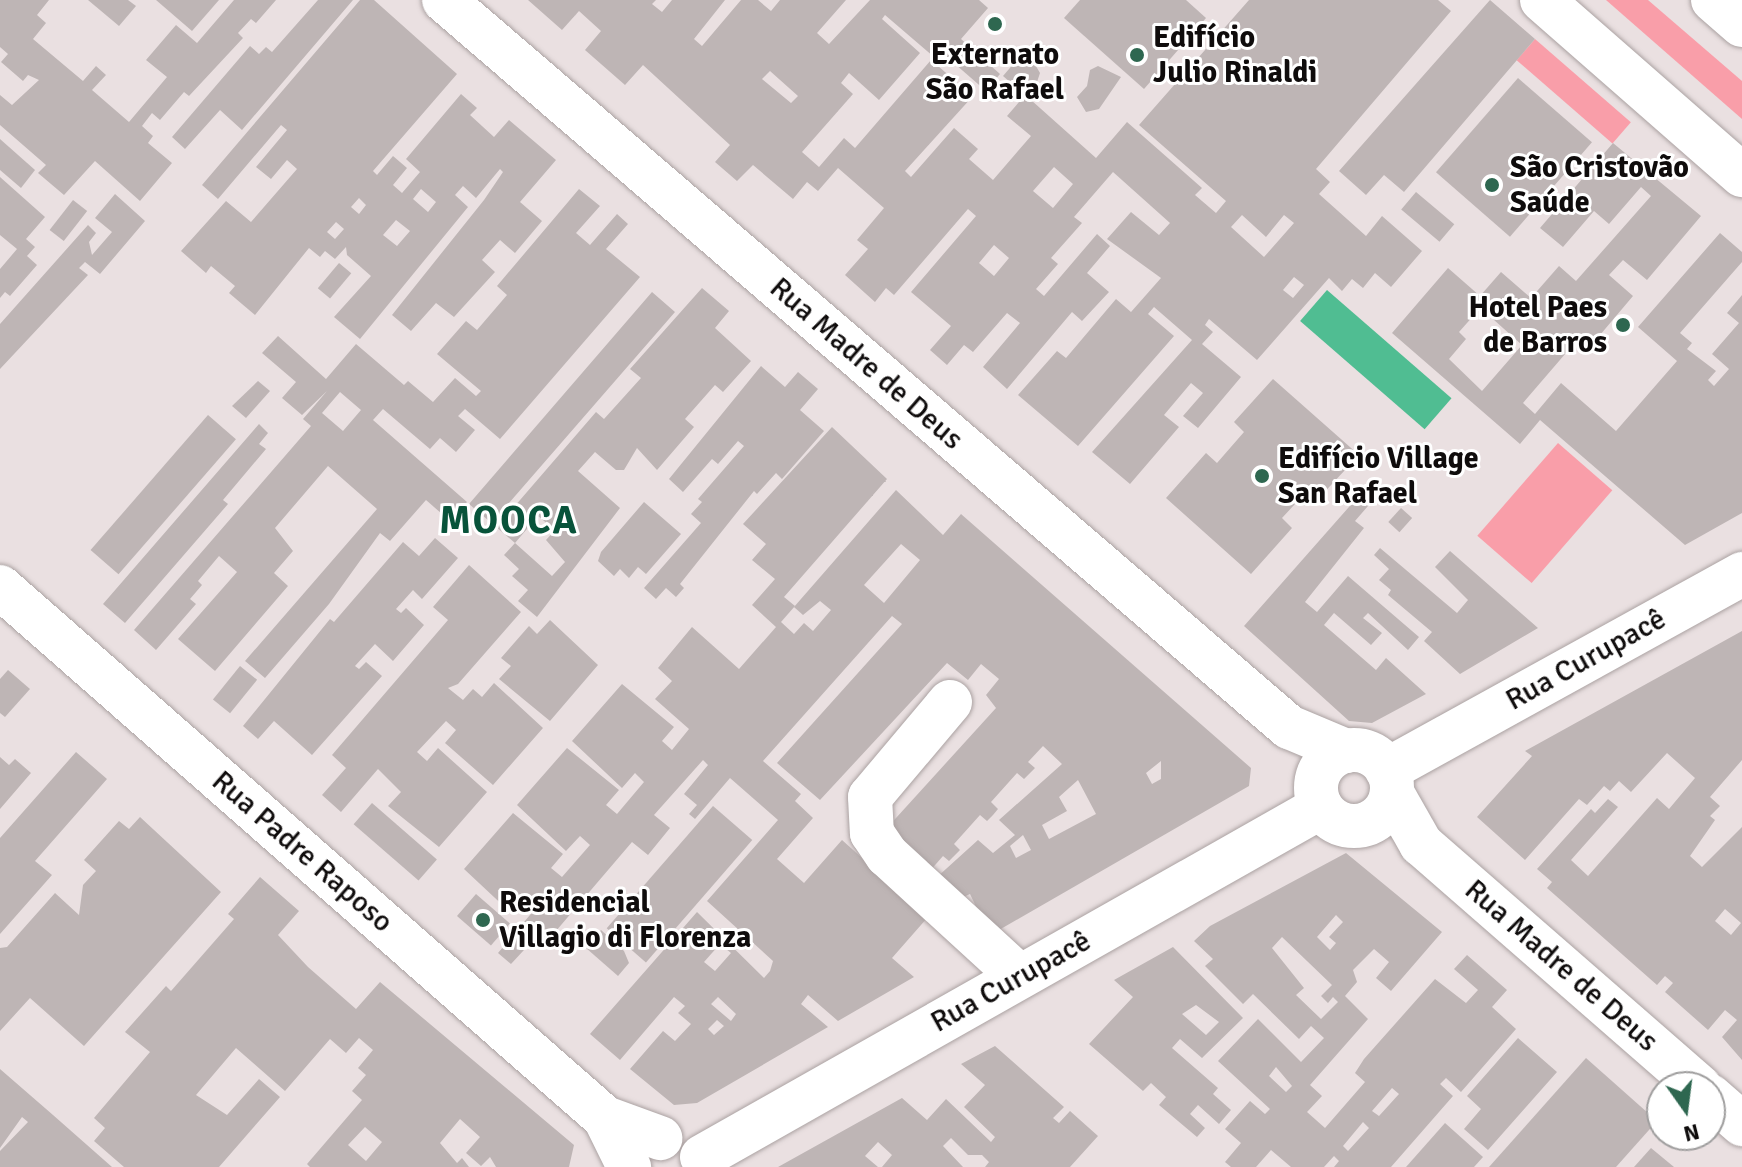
<!DOCTYPE html>
<html>
<head>
<meta charset="utf-8">
<style>
	body { margin:0 }
	#map { position:relative; width:1742px; height:1167px; overflow:hidden; background:#eae0e1; font-family:Signika,sans-serif }
	div>[style] { position:absolute }
	.green>* { inset:0; background:#f99ea9; transform-origin:0 0 }
	.water>* { inset:0; background:#50bd92; transform-origin:0 0 }
	.building>* { inset:0; background:#beb5b5; transform-origin:0 0 }
	.roads { filter:drop-shadow(0 0 2px #aba2a2) drop-shadow(0 0 2px #aba2a2) }
	.minor>* { height:44px; margin:-22px; padding:0 22px; transform-origin:22px; border-radius:22px; background:#fff }
	.minor>.ring { margin:-22px; padding:0; box-sizing:content-box; background:none; border:44px solid #fff; border-radius:50% }
	.major>* { height:44px; margin:-22px; padding:0 22px; transform-origin:22px; border-radius:22px; background:#fff }
	.dots>* { width:22px; height:22px; translate:-50% -50%; box-sizing:border-box; border:4px solid #fff; border-radius:50% }
	span { translate:-50% -50%; white-space:nowrap; text-align:center; line-height:1.15; -webkit-text-stroke:6px #fff; paint-order:stroke }
	.poi-label { font-size:30px; color:#0f0c0c; font-weight:700 }
	.left { translate:0 -50%; text-align:left }
	.right { translate:-100% -50%; text-align:right }
	.street-label { font-size:30px; color:#0f0c0c }
	.district-label { font-size:38px; color:#08533a; font-weight:700; letter-spacing:2px }
	.north { position:absolute; left:1646px; top:1071px; width:80px; height:80px; box-sizing:border-box; background:#fff; border:2px solid #9f9e9e; border-radius:50%; rotate:166deg; font-size:22px; font-weight:700; line-height:32px; text-align:center; color:#0f0c0c }
	.north::after { content:''; display:block; margin:auto; width:28px; height:36px; background:#2e6750; clip-path:polygon(50% 0,100% 100%,50% 72%,0 100%) }
</style>
</head>
<body>
<div id="map">
	<div class="green">
		<div style="clip-path:polygon(1606px 0,1648px 0,1742px 81px,1742px 119px)"></div>
		<div style="left:1535px;top:39px;width:127px;height:28px;rotate:41deg"></div>
		<div style="left:1558px;top:443px;width:72px;height:123px;rotate:41deg"></div>
	</div>
	<div class="water">
		<div style="left:1327px;top:290px;width:165px;height:41px;rotate:41deg"></div>
	</div>
	<div class="building">
		<div style="clip-path:polygon(0 0,49px 0,37px 15px,46px 23px,33px 39px,83px 81px,96px 66px,106px 75px,92px 90px,129px 122px,167px 77px,146px 60px,176px 25px,197px 43px,234px 0,276px 0,256px 23px,251px 19px,238px 33px,243px 38px,189px 96px,184px 92px,160px 120px,152px 113px,142px 126px,153px 136px,148px 143px,172px 163px,140px 201px,95px 161px,64px 195px,38px 173px,46px 165px,0 125px,0 95px,12px 105px,39px 80px,28px 75px,23px 81px,1px 62px,8px 54px,0 47px)"></div>
		<div style="clip-path:polygon(88px 0,128px 0,136px 6px,119px 26px)"></div>
		<div style="clip-path:polygon(156px 0,219px 0,192px 31px)"></div>
		<div style="clip-path:polygon(318px 0,353px 0,242px 130px,220px 110px,185px 149px,172px 137px,250px 46px,259px 54px,266px 47px,272px 52px)"></div>
		<div style="clip-path:polygon(evenodd,360px 0,374px 0,457px 74px,373px 171px,377px 175px,393px 156px,407px 168px,393px 185px,402px 193px,420px 172px,406px 159px,461px 94px,477px 108px,470px 115px,494px 137px,509px 120px,556px 160px,520px 202px,542px 221px,515px 253px,500px 240px,482px 260px,495px 272px,454px 317px,436px 303px,411px 331px,392px 315px,484px 200px,503px 172px,500px 169px,476px 198px,463px 186px,455px 195px,468px 207px,360px 339px,334px 317px,371px 276px,347px 255px,346px 247px,335px 259px,325px 251px,320px 257px,309px 248px,255px 315px,229px 293px,235px 286px,211px 266px,206px 273px,181px 251px,226px 201px,251px 222px,297px 169px,287px 160px,271px 179px,256px 167px,287px 130px,281px 125px,218px 199px,202px 185px,360px 0,421px 189px,436px 202px,428px 212px,413px 199px,421px 189px,360px 0,359px 198px,366px 205px,359px 214px,351px 207px,359px 198px,360px 0,396px 220px,410px 231px,397px 246px,383px 235px,396px 220px,360px 0,336px 222px,344px 229px,335px 239px,327px 232px,336px 222px)"></div>
		<div style="clip-path:polygon(evenodd,528px 0,656px 0,652px 4px,662px 12px,672px 0,725px 0,694px 39px,702px 46px,741px 0,758px 0,771px 11px,780px 0,846px 0,817px 33px,829px 44px,870px 0,979px 0,988px 8px,961px 39px,1000px 74px,986px 91px,939px 50px,934px 57px,885px 15px,882px 19px,920px 53px,879px 100px,849px 73px,841px 83px,853px 94px,802px 152px,819px 167px,844px 138px,855px 148px,931px 60px,973px 96px,905px 171px,911px 177px,954px 128px,978px 149px,969px 159px,993px 180px,1031px 136px,1007px 116px,1025px 95px,1003px 76px,1026px 49px,1040px 73px,1031px 100px,1096px 158px,1127px 122px,1202px 188px,1195px 195px,1216px 213px,1226px 201px,1139px 125px,1249px 0,1438px 0,1451px 11px,1316px 169px,1330px 182px,1319px 194px,1366px 236px,1382px 216px,1422px 251px,1391px 287px,1375px 273px,1363px 288px,1352px 279px,1342px 291px,1329px 278px,1257px 360px,1209px 319px,1205px 325px,1213px 332px,1202px 344px,1241px 377px,1198px 428px,1183px 416px,1203px 393px,1191px 383px,1164px 415px,1179px 427px,1130px 484px,1092px 452px,1192px 340px,1154px 307px,1148px 314px,1174px 336px,1078px 446px,1018px 395px,1057px 351px,1066px 358px,1116px 299px,1131px 312px,1161px 278px,1107px 239px,1131px 212px,1159px 235px,1170px 223px,1113px 172px,1074px 217px,1082px 223px,1051px 258px,1058px 264px,1036px 289px,1044px 296px,1097px 234px,1110px 246px,1087px 273px,1109px 292px,1082px 321px,1072px 312px,1007px 389px,983px 367px,1020px 323px,1007px 313px,973px 352px,964px 345px,947px 365px,930px 350px,951px 326px,911px 292px,976px 216px,968px 209px,894px 295px,886px 288px,875px 302px,845px 275px,868px 249px,857px 240px,884px 208px,838px 168px,818px 191px,807px 182px,793px 199px,753px 165px,737px 181px,715px 162px,730px 145px,643px 65px,625px 85px,585px 50px,601px 31px,579px 11px,562px 30px,528px 0,770px 71px,798px 96px,791px 103px,762px 79px,770px 71px,528px 0,1054px 167px,1073px 184px,1053px 208px,1033px 191px,1054px 167px,528px 0,1242px 215px,1266px 237px,1284px 215px,1294px 223px,1264px 257px,1231px 227px,1242px 215px,528px 0,994px 245px,1009px 258px,994px 276px,979px 263px,994px 245px,528px 0,1294px 277px,1304px 285px,1293px 298px,1283px 290px,1294px 277px)"></div>
		<div style="clip-path:polygon(1080px 0,1186px 0,1206px 18px,1144px 89px,1064px 18px)"></div>
		<div style="clip-path:polygon(1490px 0,1535px 39px,1404px 192px,1384px 175px,1366px 195px,1339px 171px)"></div>
		<div style="clip-path:polygon(1098px 66px,1121px 77px,1099px 109px,1086px 112px,1077px 97px,1087px 86px,1090px 70px)"></div>
		<div style="left:1518px;top:78px;width:98px;height:125px;rotate:41deg"></div>
		<div style="clip-path:polygon(0 139px,35px 170px,21px 188px,0 170px)"></div>
		<div style="clip-path:polygon(evenodd,1613px 143px,1701px 216px,1647px 280px,1623px 260px,1609px 275px,1633px 296px,1589px 348px,1578px 339px,1523px 403px,1535px 414px,1561px 383px,1616px 431px,1677px 361px,1638px 327px,1720px 233px,1742px 252px,1742px 262px,1680px 333px,1692px 343px,1687px 349px,1716px 371px,1708px 380px,1714px 386px,1729px 369px,1712px 354px,1739px 323px,1727px 313px,1742px 295px,1742px 513px,1685px 545px,1540px 420px,1520px 444px,1392px 333px,1448px 268px,1480px 296px,1501px 272px,1531px 298px,1559px 266px,1576px 281px,1651px 196px,1641px 187px,1609px 224px,1594px 211px,1563px 247px,1540px 228px,1613px 143px,1475px 303px,1522px 345px,1482px 391px,1449px 359px,1466px 339px,1459px 332px,1475px 314px,1469px 309px,1475px 303px)"></div>
		<div style="clip-path:polygon(0 177px,45px 217px,26px 239px,35px 247px,27px 256px,37px 265px,10px 296px,5px 292px,0 298px,0 269px,17px 249px,0 235px)"></div>
		<div style="clip-path:polygon(evenodd,579px 189px,600px 206px,576px 233px,590px 245px,617px 214px,628px 224px,606px 249px,640px 277px,500px 439px,465px 409px,458px 416px,475px 430px,456px 452px,440px 438px,430px 449px,383px 409px,373px 420px,467px 502px,450px 521px,426px 500px,390px 541px,380px 533px,329px 604px,265px 678px,245px 661px,377px 509px,328px 466px,275px 528px,293px 551px,274px 573px,288px 586px,215px 671px,178px 639px,237px 572px,219px 556px,198px 581px,202px 585px,190px 599px,196px 604px,156px 650px,134px 630px,311px 426px,303px 419px,327px 391px,302px 415px,282px 398px,296px 382px,262px 353px,278px 336px,326px 379px,356px 344px,404px 385px,408px 381px,433px 402px,455px 378px,476px 396px,481px 391px,437px 354px,466px 321px,477px 330px,507px 295px,497px 286px,579px 189px,340px 392px,361px 410px,343px 431px,322px 413px,340px 392px)"></div>
		<div style="left:1416px;top:192px;width:50px;height:23px;rotate:40deg"></div>
		<div style="clip-path:polygon(115px 194px,145px 221px,100px 274px,85px 262px,79px 268px,88px 275px,0 369px,0 324px,88px 225px,96px 233px,89px 242px,92px 255px,112px 232px,95px 218px)"></div>
		<div style="left:73px;top:200px;width:18px;height:38px;rotate:38deg"></div>
		<div style="left:339px;top:263px;width:16px;height:33px;rotate:40deg"></div>
		<div style="clip-path:polygon(702px 288px,729px 311px,715px 328px,751px 361px,723px 392px,715px 385px,685px 419px,694px 427px,657px 470px,637px 448px,624px 470px,616px 470px,595px 452px,578px 471px,620px 508px,537px 617px,518px 601px,528px 590px,512px 576px,519px 569px,504px 555px,515px 543px,552px 576px,565px 562px,546px 540px,555px 530px,538px 516px,515px 543px,469px 504px,652px 292px,675px 312px,509px 503px,514px 507px,596px 412px,604px 419px,641px 378px,630px 369px)"></div>
		<div style="clip-path:polygon(761px 366px,785px 387px,798px 372px,818px 389px,800px 410px,824px 431px,782px 479px,776px 473px,757px 494px,754px 491px,680px 584px,684px 588px,676px 597px,666px 588px,656px 599px,644px 588px,701px 523px,691px 514px,702px 502px,698px 499px,744px 446px,738px 441px,718px 464px,712px 459px,683px 492px,669px 479px)"></div>
		<div style="clip-path:polygon(1273px 379px,1359px 455px,1318px 499px,1308px 490px,1282px 518px,1292px 528px,1251px 574px,1166px 498px,1206px 453px,1217px 463px,1244px 432px,1234px 422px)"></div>
		<div style="clip-path:polygon(258px 381px,270px 391px,246px 418px,232px 406px)"></div>
		<div style="left:208px;top:415px;width:37px;height:179px;rotate:41deg"></div>
		<div style="clip-path:polygon(259px 424px,268px 433px,259px 444px,266px 449px,223px 500px,228px 504px,125px 623px,103px 604px)"></div>
		<div style="clip-path:polygon(evenodd,832px 427px,887px 479px,784px 597px,795px 606px,781px 622px,794px 634px,804px 623px,813px 631px,831px 610px,820px 601px,803px 615px,794px 607px,896px 490px,943px 535px,961px 514px,1251px 768px,1249px 786px,999px 930px,982px 919px,970px 894px,959px 899px,936px 878px,978px 840px,993px 853px,1015px 835px,999px 820px,1062px 764px,1043px 746px,1028px 762px,1035px 768px,1024px 779px,1017px 773px,991px 802px,998px 809px,993px 815px,987px 821px,980px 815px,954px 844px,960px 850px,949px 861px,943px 856px,929px 872px,886px 829px,996px 708px,986px 695px,999px 679px,981px 664px,968px 680px,947px 663px,820px 800px,777px 763px,902px 624px,892px 616px,763px 761px,801px 794px,795px 801px,813px 818px,777px 859px,804px 883px,842px 840px,928px 917px,892px 958px,914px 977px,838px 1021px,808px 995px,801px 1004px,828px 1027px,697px 1103px,674px 1105px,630px 1069px,663px 1031px,675px 1041px,691px 1024px,678px 1013px,685px 1006px,674px 997px,620px 1060px,590px 1034px,697px 912px,764px 978px,770px 971px,773px 961px,707px 901px,778px 820px,730px 778px,695px 819px,689px 814px,697px 805px,684px 794px,708px 765px,703px 760px,654px 815px,670px 828px,648px 855px,632px 842px,544px 945px,536px 937px,511px 964px,498px 953px,535px 909px,524px 899px,511px 913px,464px 869px,513px 813px,563px 854px,551px 868px,562px 877px,590px 845px,580px 836px,566px 851px,517px 805px,567px 748px,619px 790px,606px 805px,617px 814px,644px 782px,635px 773px,622px 788px,572px 741px,622px 684px,674px 727px,662px 741px,672px 750px,689px 729px,655px 699px,672px 681px,658px 668px,692px 627px,739px 669px,776px 627px,752px 605px,775px 579px,752px 560px,766px 544px,743px 524px,832px 427px,901px 544px,920px 560px,884px 603px,864px 585px,901px 544px,832px 427px,1161px 761px,1161px 779px,1152px 784px,1146px 773px,1161px 761px,832px 427px,1078px 780px,1096px 814px,1049px 839px,1042px 825px,1067px 811px,1059px 797px,1078px 780px,832px 427px,1023px 835px,1031px 850px,1016px 858px,1010px 846px,1023px 835px,832px 427px,720px 944px,731px 953px,715px 971px,704px 962px,720px 944px,832px 427px,718px 997px,736px 1014px,731px 1021px,711px 1004px,718px 997px,832px 427px,717px 1020px,724px 1026px,714px 1035px,708px 1029px,717px 1020px)"></div>
		<div style="clip-path:polygon(1371px 482px,1381px 491px,1355px 521px,1364px 528px,1305px 602px,1317px 612px,1348px 576px,1419px 637px,1408px 650px,1368px 613px,1363px 618px,1382px 633px,1371px 645px,1334px 613px,1324px 625px,1376px 670px,1386px 658px,1426px 694px,1372px 723px,1349px 721px,1244px 626px)"></div>
		<div style="clip-path:polygon(644px 502px,681px 534px,646px 574px,638px 567px,629px 578px,620px 569px,614px 576px,598px 561px,601px 552px)"></div>
		<div style="left:1401px;top:508px;width:15px;height:19px;rotate:42deg"></div>
		<div style="clip-path:polygon(435px 538px,458px 558px,422px 599px,413px 590px,396px 609px,401px 613px,406px 608px,424px 625px,393px 661px,375px 644px,355px 666px,359px 669px,366px 662px,382px 676px,312px 755px,274px 721px,258px 739px,243px 726px,330px 619px,334px 622px,403px 542px,419px 556px)"></div>
		<div style="clip-path:polygon(1380px 548px,1457px 613px,1468px 600px,1435px 567px,1450px 551px,1538px 628px,1460px 674px,1424px 641px,1432px 632px,1388px 595px,1391px 590px,1379px 580px,1389px 569px,1374px 555px)"></div>
		<div style="clip-path:polygon(469px 565px,521px 612px,458px 684px,448px 688px,463px 700px,473px 689px,482px 697px,494px 683px,543px 728px,493px 785px,445px 743px,456px 730px,446px 721px,417px 752px,427px 761px,438px 748px,487px 792px,439px 847px,388px 806px,401px 792px,378px 769px,341px 812px,322px 795px,346px 768px,332px 755px,448px 620px,433px 607px)"></div>
		<div style="clip-path:polygon(550px 620px,598px 665px,550px 721px,499px 679px,511px 666px,501px 658px,529px 626px,537px 634px)"></div>
		<div style="clip-path:polygon(evenodd,1742px 631px,1742px 760px,1710px 797px,1720px 806px,1710px 816px,1715px 820px,1690px 856px,1702px 867px,1742px 827px,1742px 1060px,1722px 1037px,1737px 1020px,1725px 1010px,1708px 1030px,1665px 992px,1673px 983px,1665px 976px,1657px 985px,1547px 888px,1552px 882px,1537px 869px,1591px 809px,1595px 813px,1608px 799px,1618px 807px,1571px 860px,1588px 876px,1657px 798px,1669px 809px,1695px 778px,1667px 753px,1631px 792px,1619px 781px,1610px 791px,1604px 786px,1587px 805px,1579px 799px,1525px 860px,1477px 817px,1532px 756px,1525px 751px,1742px 631px,1725px 909px,1741px 923px,1731px 935px,1715px 921px,1725px 909px)"></div>
		<div style="left:240px;top:666px;width:22px;height:43px;rotate:39deg"></div>
		<div style="clip-path:polygon(8px 670px,30px 689px,5px 717px,0 713px,0 679px)"></div>
		<div style="clip-path:polygon(76px 752px,107px 779px,35px 861px,52px 875px,0 934px,0 838px)"></div>
		<div style="clip-path:polygon(0 757px,9px 765px,15px 759px,31px 773px,0 809px)"></div>
		<div style="left:372px;top:803px;width:86px;height:28px;rotate:41deg"></div>
		<div style="left:713px;top:806px;width:52px;height:162px;rotate:41deg"></div>
		<div style="clip-path:polygon(140px 817px,221px 892px,84px 1046px,30px 998px,0 1031px,0 948px,7px 947px,55px 893px,79px 915px,83px 885px,96px 871px,84px 860px,119px 821px,129px 829px)"></div>
		<div style="clip-path:polygon(evenodd,1346px 853px,1442px 932px,1391px 991px,1376px 978px,1389px 962px,1374px 949px,1353px 970px,1357px 982px,1345px 996px,1368px 1019px,1310px 1085px,1322px 1096px,1307px 1112px,1325px 1128px,1365px 1082px,1355px 1073px,1364px 1059px,1435px 979px,1466px 1003px,1478px 990px,1454px 969px,1467px 955px,1507px 990px,1492px 1007px,1516px 1029px,1461px 1092px,1446px 1078px,1440px 1084px,1453px 1096px,1391px 1167px,1334px 1167px,1339px 1161px,1334px 1156px,1324px 1167px,1291px 1167px,1271px 1150px,1256px 1167px,1231px 1167px,1225px 1162px,1241px 1143px,1225px 1129px,1250px 1101px,1265px 1114px,1270px 1109px,1218px 1061px,1258px 1019px,1301px 1062px,1324px 1038px,1311px 1026px,1299px 1039px,1253px 994px,1243px 1004px,1205px 966px,1213px 959px,1194px 941px,1210px 926px,1346px 853px,1336px 915px,1343px 922px,1329px 937px,1336px 943px,1330px 950px,1317px 937px,1336px 915px,1346px 853px,1282px 937px,1332px 985px,1321px 996px,1328px 1003px,1333px 997px,1338px 1002px,1321px 1019px,1296px 995px,1304px 988px,1272px 948px,1282px 937px,1346px 853px,1276px 1067px,1292px 1086px,1286px 1092px,1269px 1076px,1276px 1067px,1346px 853px,1392px 1088px,1399px 1094px,1379px 1116px,1372px 1111px,1392px 1088px,1346px 853px,1363px 1122px,1369px 1128px,1348px 1151px,1343px 1146px,1363px 1122px)"></div>
		<div style="clip-path:polygon(evenodd,260px 877px,299px 911px,278px 935px,308px 967px,356px 1009px,380px 982px,574px 1145px,569px 1167px,496px 1167px,490px 1157px,481px 1166px,466px 1153px,480px 1137px,460px 1119px,440px 1143px,457px 1163px,462px 1158px,469px 1167px,310px 1167px,307px 1164px,362px 1100px,352px 1091px,366px 1075px,358px 1068px,373px 1050px,359px 1038px,346px 1053px,330px 1039px,285px 1091px,236px 1048px,196px 1095px,227px 1115px,259px 1079px,280px 1097px,219px 1167px,124px 1167px,94px 1141px,105px 1128px,94px 1118px,150px 1052px,125px 1032px,166px 986px,171px 991px,234px 919px,228px 914px,260px 877px,365px 1127px,382px 1142px,366px 1161px,348px 1145px,365px 1127px)"></div>
		<div style="left:476px;top:894px;width:45px;height:29px;rotate:41deg"></div>
		<div style="clip-path:polygon(601px 930px,624px 951px,629px 963px,618px 976px,586px 948px)"></div>
		<div style="clip-path:polygon(evenodd,1173px 947px,1243px 1018px,1202px 1058px,1180px 1039px,1172px 1048px,1218px 1088px,1213px 1094px,1231px 1110px,1219px 1124px,1198px 1105px,1190px 1114px,1205px 1128px,1197px 1137px,1159px 1105px,1166px 1097px,1151px 1083px,1143px 1091px,1089px 1044px,1133px 997px,1114px 980px,1173px 947px,1196px 1005px,1219px 1022px,1206px 1035px,1182px 1014px,1196px 1005px)"></div>
		<div style="clip-path:polygon(1518px 1038px,1557px 1072px,1488px 1150px,1464px 1129px,1481px 1109px,1467px 1096px)"></div>
		<div style="clip-path:polygon(995px 1046px,1064px 1107px,1053px 1118px,1059px 1123px,1070px 1111px,1098px 1136px,1070px 1167px,985px 1167px,989px 1162px,982px 1155px,968px 1155px,951px 1138px,943px 1146px,963px 1167px,882px 1167px,892px 1155px,878px 1142px,865px 1156px,878px 1167px,778px 1167px,902px 1098px,927px 1120px,946px 1099px,991px 1142px,995px 1137px,964px 1107px,985px 1085px,961px 1064px)"></div>
		<div style="clip-path:polygon(1586px 1058px,1657px 1121px,1616px 1167px,1489px 1167px)"></div>
		<div style="clip-path:polygon(0 1069px,53px 1115px,112px 1167px,0 1167px,0 1151px,28px 1122px,22px 1117px,0 1148px)"></div>
		<div style="clip-path:polygon(1445px 1123px,1483px 1157px,1474px 1167px,1406px 1167px)"></div>
		<div style="clip-path:polygon(1651px 1148px,1674px 1167px,1634px 1167px)"></div>
	</div>
	<div class="roads">
		<div class="minor">
			<div style="left:444px;top:0;width:1115px;rotate:40.71deg"></div>
			<div style="left:1289px;top:727px;width:62px;rotate:22.8deg"></div>
			<div style="left:0;top:587px;width:805px;rotate:41.27deg"></div>
			<div style="left:605px;top:1118px;width:59px;rotate:20deg"></div>
			<div style="left:950px;top:702px;width:124px;rotate:130.1deg"></div>
			<div style="left:870px;top:797px;width:36px;rotate:87deg"></div>
			<div style="left:872px;top:833px;width:27px;rotate:56deg"></div>
			<div style="left:887px;top:855px;width:180px;rotate:42.5deg"></div>
			<div class="ring" style="left:1316px;top:750px;width:32px;height:32px"></div>
			<div style="left:1387px;top:770px;width:406px;rotate:-28.9deg"></div>
			<div style="left:1392px;top:793px;width:59px;rotate:60.4deg"></div>
			<div style="left:1421px;top:844px;width:370px;rotate:41.1deg"></div>
			<div style="left:1710px;top:1096px;width:43px;rotate:41.2deg"></div>
			<div style="left:605px;top:1118px;width:55px;rotate:63.9deg"></div>
			<div style="left:702px;top:1157px;width:711px;rotate:-29.49deg"></div>
		</div>
		<div class="major">
			<div style="left:1542px;top:0;width:266px;rotate:41.2deg"></div>
			<div style="left:1713px;top:0;width:38px;rotate:41deg"></div>
		</div>
	</div>
	<div class="dots">
		<div style="left:995px;top:24px;background:#2e6750"></div>
		<div style="left:1137px;top:55px;background:#2e6750"></div>
		<div style="left:1492px;top:185px;background:#2e6750"></div>
		<div style="left:1623px;top:325px;background:#2e6750"></div>
		<div style="left:1262px;top:476px;background:#2e6750"></div>
		<div style="left:483px;top:920px;background:#2e6750"></div>
	</div>
	<div class="poi-label">
		<span class="left" style="left:1153px;top:55px">Edifício<br>Julio Rinaldi</span>
		<span style="left:995px;top:72px">Externato<br>São Rafael</span>
		<span class="left" style="left:1510px;top:185px">São Cristovão<br>Saúde</span>
		<span class="right" style="left:1607px;top:325px">Hotel Paes<br>de Barros</span>
		<span class="left" style="left:1278px;top:476px">Edifício Village<br>San Rafael</span>
		<span class="left" style="left:499px;top:920px">Residencial<br>Villagio di Florenza</span>
	</div>
	<div class="street-label">
		<span style="left:866px;top:364px;rotate:41deg">Rua Madre de Deus</span>
		<span style="left:1586px;top:660px;rotate:-29deg">Rua Curupacê</span>
		<span style="left:302px;top:852px;rotate:41deg">Rua Padre Raposo</span>
		<span style="left:1561px;top:966px;rotate:41deg">Rua Madre de Deus</span>
		<span style="left:1011px;top:982px;rotate:-29deg">Rua Curupacê</span>
	</div>
	<div class="district-label">
		<span style="left:509px;top:521px">MOOCA</span>
	</div>
	<div class="north">N</div>
</div>
</body>
</html>
